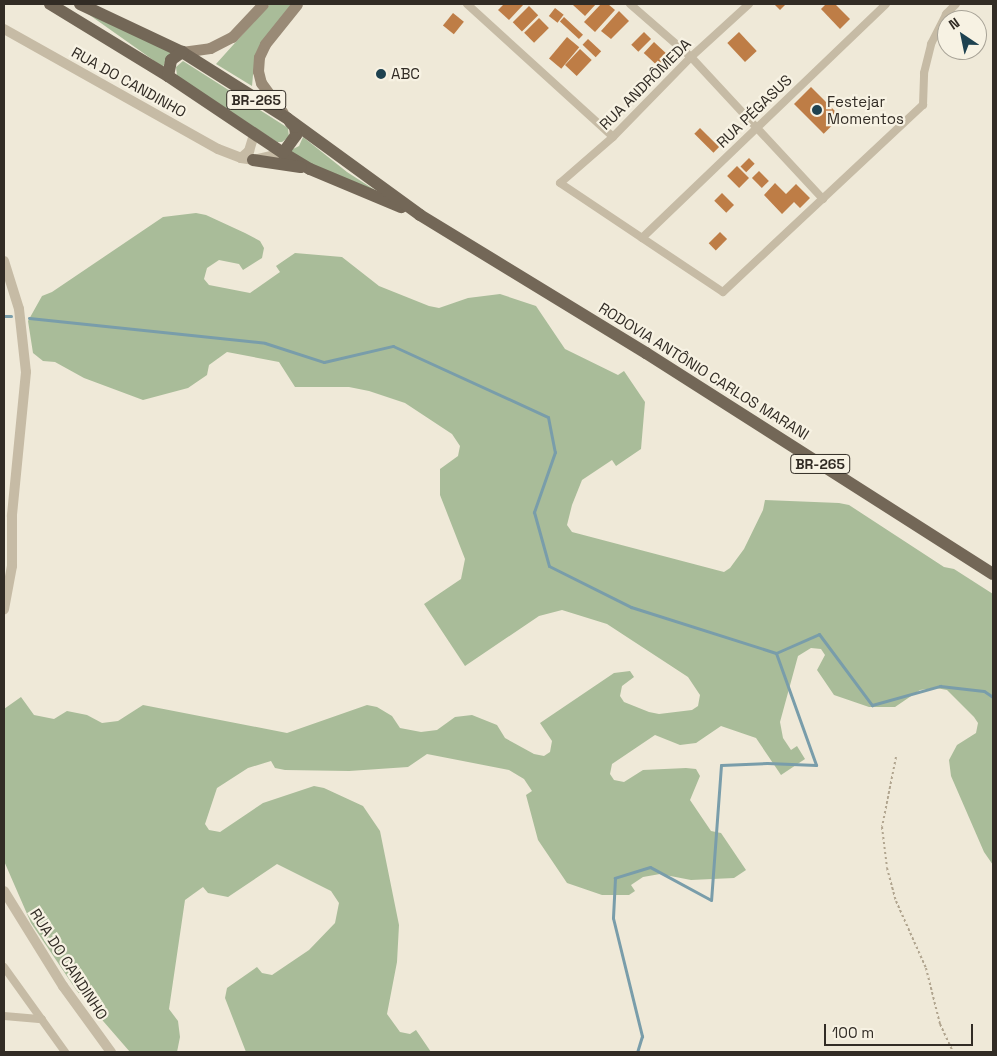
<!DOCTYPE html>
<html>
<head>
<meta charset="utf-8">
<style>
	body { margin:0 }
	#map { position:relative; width:997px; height:1056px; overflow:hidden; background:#efe9d8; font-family:"Space Grotesk",sans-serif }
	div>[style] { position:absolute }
	.green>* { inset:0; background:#a9bc99 }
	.stream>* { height:3px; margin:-1.5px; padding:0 1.5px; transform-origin:1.5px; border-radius:1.5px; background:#799daa }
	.building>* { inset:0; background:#be7d46; transform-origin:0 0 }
	.path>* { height:2px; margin-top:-1px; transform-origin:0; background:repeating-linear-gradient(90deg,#b1a58f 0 2.5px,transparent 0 5px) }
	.minor>* { height:8px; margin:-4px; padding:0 4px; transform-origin:4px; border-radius:4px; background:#c6bba5 }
	.tertiary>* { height:10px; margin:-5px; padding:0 5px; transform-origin:5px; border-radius:5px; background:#c6bba5 }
	.secondary>* { height:11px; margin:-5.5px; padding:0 5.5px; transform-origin:5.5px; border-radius:5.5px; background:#998a76 }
	.primary>* { height:12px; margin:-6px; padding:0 6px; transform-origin:6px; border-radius:6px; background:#736757 }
	.dots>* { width:14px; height:14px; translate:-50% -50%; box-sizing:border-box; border:2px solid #f7f2e3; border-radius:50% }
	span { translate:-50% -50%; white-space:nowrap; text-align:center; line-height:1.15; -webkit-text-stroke:4.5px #f7f2e3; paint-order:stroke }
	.shield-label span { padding:1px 4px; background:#f7f2e3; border:1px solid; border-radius:4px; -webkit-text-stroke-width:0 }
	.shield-label { font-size:14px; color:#322c25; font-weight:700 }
	.poi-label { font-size:15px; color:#322c25 }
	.left { translate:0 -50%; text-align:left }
	.street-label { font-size:15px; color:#322c25 }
	.frame { position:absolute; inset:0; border:5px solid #322c25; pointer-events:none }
	.north { position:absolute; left:937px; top:10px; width:50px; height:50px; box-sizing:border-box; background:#f7f2e3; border:1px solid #a8a397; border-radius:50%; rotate:326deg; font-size:14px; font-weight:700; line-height:20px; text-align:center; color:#322c25 }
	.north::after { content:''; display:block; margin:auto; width:18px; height:22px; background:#1e4250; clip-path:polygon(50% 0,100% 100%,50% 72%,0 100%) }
	.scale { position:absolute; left:824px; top:1024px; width:149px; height:22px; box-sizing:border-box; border:2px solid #322c25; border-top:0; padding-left:6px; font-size:15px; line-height:18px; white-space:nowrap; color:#322c25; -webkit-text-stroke:4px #f7f2e3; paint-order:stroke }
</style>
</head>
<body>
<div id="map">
	<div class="green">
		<div style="clip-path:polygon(74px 4px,85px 4px,174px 52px,166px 60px,163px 67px)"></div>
		<div style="clip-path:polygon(270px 4px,295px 4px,253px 75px,252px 86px,216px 64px)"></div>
		<div style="clip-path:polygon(183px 61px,288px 128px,289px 137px,282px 142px,277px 142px,177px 76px,176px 67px)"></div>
		<div style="clip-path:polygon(303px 137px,347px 172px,398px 205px,287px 152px,299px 146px)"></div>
		<div style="clip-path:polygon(196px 213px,206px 215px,245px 233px,260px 241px,264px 248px,262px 258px,243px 270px,239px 264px,219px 260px,207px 268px,204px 279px,209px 285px,250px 293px,280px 272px,276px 266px,295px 253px,342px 257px,379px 286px,429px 306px,439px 308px,468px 298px,500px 294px,536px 306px,565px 349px,618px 375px,624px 371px,645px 402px,641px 449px,616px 466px,612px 460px,582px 480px,572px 505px,567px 525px,572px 532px,724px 572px,730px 568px,744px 549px,763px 510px,765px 500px,839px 503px,849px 505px,944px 567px,954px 569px,993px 594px,993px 865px,984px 852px,951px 776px,949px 760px,957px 745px,976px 733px,978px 723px,974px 717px,947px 690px,936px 688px,920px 690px,895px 707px,869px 707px,834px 695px,817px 670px,825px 655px,821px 649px,811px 648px,798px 656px,780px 722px,783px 738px,791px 750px,797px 746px,805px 759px,781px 775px,756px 738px,721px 726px,696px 743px,680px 745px,655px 735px,612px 764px,610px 774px,614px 780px,624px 782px,643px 770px,686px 768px,696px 769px,700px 776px,690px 800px,711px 831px,721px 833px,746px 870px,734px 878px,691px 880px,660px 874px,643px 877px,631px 885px,635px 891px,629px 895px,602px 895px,567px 883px,538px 840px,526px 795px,532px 791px,524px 779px,509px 770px,427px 754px,408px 767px,349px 771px,285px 770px,275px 768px,271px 761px,248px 768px,217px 788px,205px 824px,209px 830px,220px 832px,263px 803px,314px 786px,324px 788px,363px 806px,380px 831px,399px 925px,397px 962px,387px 1014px,400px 1032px,410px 1034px,416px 1030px,431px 1052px,246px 1052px,225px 998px,227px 988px,257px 967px,262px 973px,272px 975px,309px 950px,335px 923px,339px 903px,331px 891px,277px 864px,228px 897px,208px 893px,203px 887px,185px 900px,169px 1009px,178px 1021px,180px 1037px,177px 1052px,130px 1052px,77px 991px,31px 923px,4px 861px,4px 709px,21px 697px,34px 715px,54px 719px,67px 711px,87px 715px,102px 723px,118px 721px,143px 705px,287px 733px,367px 705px,377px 707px,392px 716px,400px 728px,421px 732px,437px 730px,455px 717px,472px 715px,497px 725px,505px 738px,534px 754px,544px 756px,550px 752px,552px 741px,540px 723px,614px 673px,630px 671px,634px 677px,622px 686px,620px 696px,624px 702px,649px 712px,659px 714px,692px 710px,698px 706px,700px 695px,688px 677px,607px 624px,562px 610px,539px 616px,465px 666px,424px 604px,461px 579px,465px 559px,440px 495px,440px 469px,458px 456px,460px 446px,452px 434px,405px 403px,369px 391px,349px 387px,295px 387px,279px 362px,227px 352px,209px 365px,207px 375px,188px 388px,143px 400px,84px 378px,55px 362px,43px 361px,33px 353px,28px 321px,42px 296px,52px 292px,163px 217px)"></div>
	</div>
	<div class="stream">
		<div style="left:4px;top:316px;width:7px"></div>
		<div style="left:29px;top:318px;width:237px;rotate:6deg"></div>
		<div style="left:265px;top:343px;width:62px;rotate:17.9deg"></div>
		<div style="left:324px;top:362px;width:71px;rotate:-13.1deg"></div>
		<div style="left:393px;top:346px;width:170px;rotate:24.6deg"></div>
		<div style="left:548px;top:417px;width:36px;rotate:79deg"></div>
		<div style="left:555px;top:452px;width:64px;rotate:109.3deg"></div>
		<div style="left:534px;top:512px;width:56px;rotate:74.5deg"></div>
		<div style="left:549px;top:566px;width:92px;rotate:26.6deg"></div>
		<div style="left:631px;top:607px;width:152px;rotate:17.6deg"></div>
		<div style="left:776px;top:653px;width:119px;rotate:70.3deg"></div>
		<div style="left:816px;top:765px;width:49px;rotate:-177.7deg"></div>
		<div style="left:767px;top:763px;width:46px;rotate:177.5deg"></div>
		<div style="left:721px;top:765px;width:135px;rotate:94.2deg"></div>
		<div style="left:711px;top:900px;width:69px;rotate:-151.6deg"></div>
		<div style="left:650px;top:867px;width:37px;rotate:163deg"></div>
		<div style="left:615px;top:878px;width:40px;rotate:92.9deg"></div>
		<div style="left:613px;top:918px;width:122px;rotate:76.2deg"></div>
		<div style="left:642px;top:1036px;width:17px;rotate:107deg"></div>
		<div style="left:776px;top:653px;width:47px;rotate:-23.8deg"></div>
		<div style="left:819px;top:634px;width:89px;rotate:53.3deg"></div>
		<div style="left:872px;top:705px;width:71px;rotate:-15.6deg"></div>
		<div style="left:940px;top:686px;width:44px;rotate:6.5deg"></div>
		<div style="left:984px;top:691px;width:11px;rotate:34deg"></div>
	</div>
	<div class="building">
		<div style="clip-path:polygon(504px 4px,524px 4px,509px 20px,498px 10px)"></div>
		<div style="clip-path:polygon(574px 4px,596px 4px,585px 16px,573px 5px)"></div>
		<div style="clip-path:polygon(601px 4px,608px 4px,615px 10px,595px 32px,584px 22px)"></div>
		<div style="clip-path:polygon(774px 4px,786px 4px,780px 10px)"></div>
		<div style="clip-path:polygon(826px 4px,835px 4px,850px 19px,840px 29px,821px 9px)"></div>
		<div style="left:529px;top:6px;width:13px;height:23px;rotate:45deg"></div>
		<div style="left:555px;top:8px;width:11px;height:10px;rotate:38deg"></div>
		<div style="clip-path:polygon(619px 11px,629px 21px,611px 39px,601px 31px)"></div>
		<div style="left:453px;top:13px;width:14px;height:16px;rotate:39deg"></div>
		<div style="left:564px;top:17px;width:26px;height:6px;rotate:43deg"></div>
		<div style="left:539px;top:18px;width:14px;height:21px;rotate:45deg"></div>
		<div style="left:644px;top:32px;width:10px;height:18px;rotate:45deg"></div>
		<div style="left:739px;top:32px;width:26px;height:16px;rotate:47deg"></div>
		<div style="left:567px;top:37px;width:16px;height:28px;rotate:40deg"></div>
		<div style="left:588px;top:39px;width:18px;height:8px;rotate:43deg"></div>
		<div style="left:654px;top:42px;width:23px;height:15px;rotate:43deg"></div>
		<div style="left:580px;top:49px;width:16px;height:22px;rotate:43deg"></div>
		<div style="left:811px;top:87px;width:42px;height:24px;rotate:45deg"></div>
		<div style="left:700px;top:128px;width:27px;height:8px;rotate:45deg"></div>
		<div style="left:749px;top:158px;width:8px;height:12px;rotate:45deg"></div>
		<div style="left:737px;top:166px;width:17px;height:14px;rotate:45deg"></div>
		<div style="left:759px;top:171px;width:14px;height:10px;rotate:45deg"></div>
		<div style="clip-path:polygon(775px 183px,786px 194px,796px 184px,810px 198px,800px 208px,794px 202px,782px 214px,764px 195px)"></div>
		<div style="left:722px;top:193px;width:17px;height:11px;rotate:45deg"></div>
		<div style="left:720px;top:232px;width:10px;height:16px;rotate:45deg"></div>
	</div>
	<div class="path">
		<div style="left:896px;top:757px;width:71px;rotate:101.3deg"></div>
		<div style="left:882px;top:827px;width:41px;rotate:83deg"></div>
		<div style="left:887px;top:868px;width:34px;rotate:75deg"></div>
		<div style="left:896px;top:901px;width:73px;rotate:65.9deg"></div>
		<div style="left:926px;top:968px;width:58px;rotate:76deg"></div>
		<div style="left:940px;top:1024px;width:31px;rotate:65deg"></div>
	</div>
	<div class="minor">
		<div style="left:467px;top:4px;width:197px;rotate:42.3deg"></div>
		<div style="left:630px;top:4px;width:81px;rotate:41deg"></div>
		<div style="left:691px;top:57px;width:194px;rotate:47.1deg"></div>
		<div style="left:749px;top:4px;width:79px;rotate:137.6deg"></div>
		<div style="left:691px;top:57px;width:112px;rotate:134.3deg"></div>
		<div style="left:613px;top:137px;width:70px;rotate:139deg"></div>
		<div style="left:560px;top:183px;width:196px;rotate:33.8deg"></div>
		<div style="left:723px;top:292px;width:274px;rotate:-43.1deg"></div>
		<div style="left:923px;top:105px;width:32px;rotate:-88deg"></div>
		<div style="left:924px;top:73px;width:30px;rotate:-76deg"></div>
		<div style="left:931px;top:44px;width:34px;rotate:-63deg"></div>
		<div style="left:946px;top:14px;width:14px;rotate:-45deg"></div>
		<div style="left:642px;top:238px;width:338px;rotate:-43.8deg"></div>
		<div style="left:4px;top:967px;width:105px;rotate:54.3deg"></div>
		<div style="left:4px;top:1016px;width:38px;rotate:5deg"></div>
	</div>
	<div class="tertiary">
		<div style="left:4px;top:29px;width:245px;rotate:29.3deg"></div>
		<div style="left:218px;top:149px;width:25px;rotate:21deg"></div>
		<div style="left:241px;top:158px;width:12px;rotate:9deg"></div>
		<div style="left:253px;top:160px;width:31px;rotate:-13deg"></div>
		<div style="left:241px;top:158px;width:11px;rotate:-41deg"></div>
		<div style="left:249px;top:151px;width:17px;rotate:-73deg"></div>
		<div style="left:4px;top:261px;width:50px;rotate:72.6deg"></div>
		<div style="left:19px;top:309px;width:63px;rotate:83.7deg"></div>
		<div style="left:26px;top:372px;width:145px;rotate:95.6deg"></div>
		<div style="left:12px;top:516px;width:50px;rotate:90deg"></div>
		<div style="left:12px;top:566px;width:44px;rotate:100.5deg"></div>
		<div style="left:4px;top:891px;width:112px;rotate:58.2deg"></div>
		<div style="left:63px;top:986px;width:82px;rotate:54deg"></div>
	</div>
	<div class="secondary">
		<div style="left:182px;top:52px;width:28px;rotate:-8deg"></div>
		<div style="left:210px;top:48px;width:25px;rotate:-27deg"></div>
		<div style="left:232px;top:37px;width:45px;rotate:-46.8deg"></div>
		<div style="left:283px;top:113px;width:37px;rotate:-126deg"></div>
		<div style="left:261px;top:83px;width:12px;rotate:-104deg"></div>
		<div style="left:258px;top:71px;width:14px;rotate:-86deg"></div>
		<div style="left:259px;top:57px;width:14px;rotate:-65deg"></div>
		<div style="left:265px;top:44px;width:51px;rotate:-51.3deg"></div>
	</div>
	<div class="primary">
		<div style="left:50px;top:4px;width:138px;rotate:31.4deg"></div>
		<div style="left:168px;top:76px;width:138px;rotate:33.8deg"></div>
		<div style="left:283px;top:153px;width:31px;rotate:31deg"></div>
		<div style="left:310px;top:169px;width:99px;rotate:22.7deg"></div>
		<div style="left:80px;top:4px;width:113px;rotate:25.2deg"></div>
		<div style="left:182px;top:52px;width:124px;rotate:32.2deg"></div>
		<div style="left:287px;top:118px;width:165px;rotate:36.1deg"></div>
		<div style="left:420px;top:215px;width:265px;rotate:31.4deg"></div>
		<div style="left:646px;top:353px;width:411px;rotate:32.5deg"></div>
		<div style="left:168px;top:76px;width:16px;rotate:-79deg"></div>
		<div style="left:171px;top:60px;width:14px;rotate:-36deg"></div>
		<div style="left:283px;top:153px;width:22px;rotate:-54deg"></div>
		<div style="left:296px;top:135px;width:8px;rotate:-97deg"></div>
		<div style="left:295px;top:127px;width:7px;rotate:-135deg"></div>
		<div style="left:253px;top:160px;width:48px;rotate:8.5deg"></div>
	</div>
	<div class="dots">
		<div style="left:381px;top:74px;background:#1e4250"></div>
		<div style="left:817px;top:110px;background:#1e4250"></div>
	</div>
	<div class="shield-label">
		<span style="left:256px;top:100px">BR-265</span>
		<span style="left:820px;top:464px">BR-265</span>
	</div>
	<div class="poi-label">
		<span class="left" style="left:391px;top:74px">ABC</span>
		<span class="left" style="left:827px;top:110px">Festejar<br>Momentos</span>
	</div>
	<div class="street-label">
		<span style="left:129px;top:82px;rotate:29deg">RUA DO CANDINHO</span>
		<span style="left:645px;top:84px;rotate:-45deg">RUA ANDRÔMEDA</span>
		<span style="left:754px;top:111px;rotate:-44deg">RUA PÉGASUS</span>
		<span style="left:704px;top:371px;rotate:32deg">RODOVIA ANTÔNIO CARLOS MARANI</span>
		<span style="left:69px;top:964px;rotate:57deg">RUA DO CANDINHO</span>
	</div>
	<div class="frame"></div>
	<div class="north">N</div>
	<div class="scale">100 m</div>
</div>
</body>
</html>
